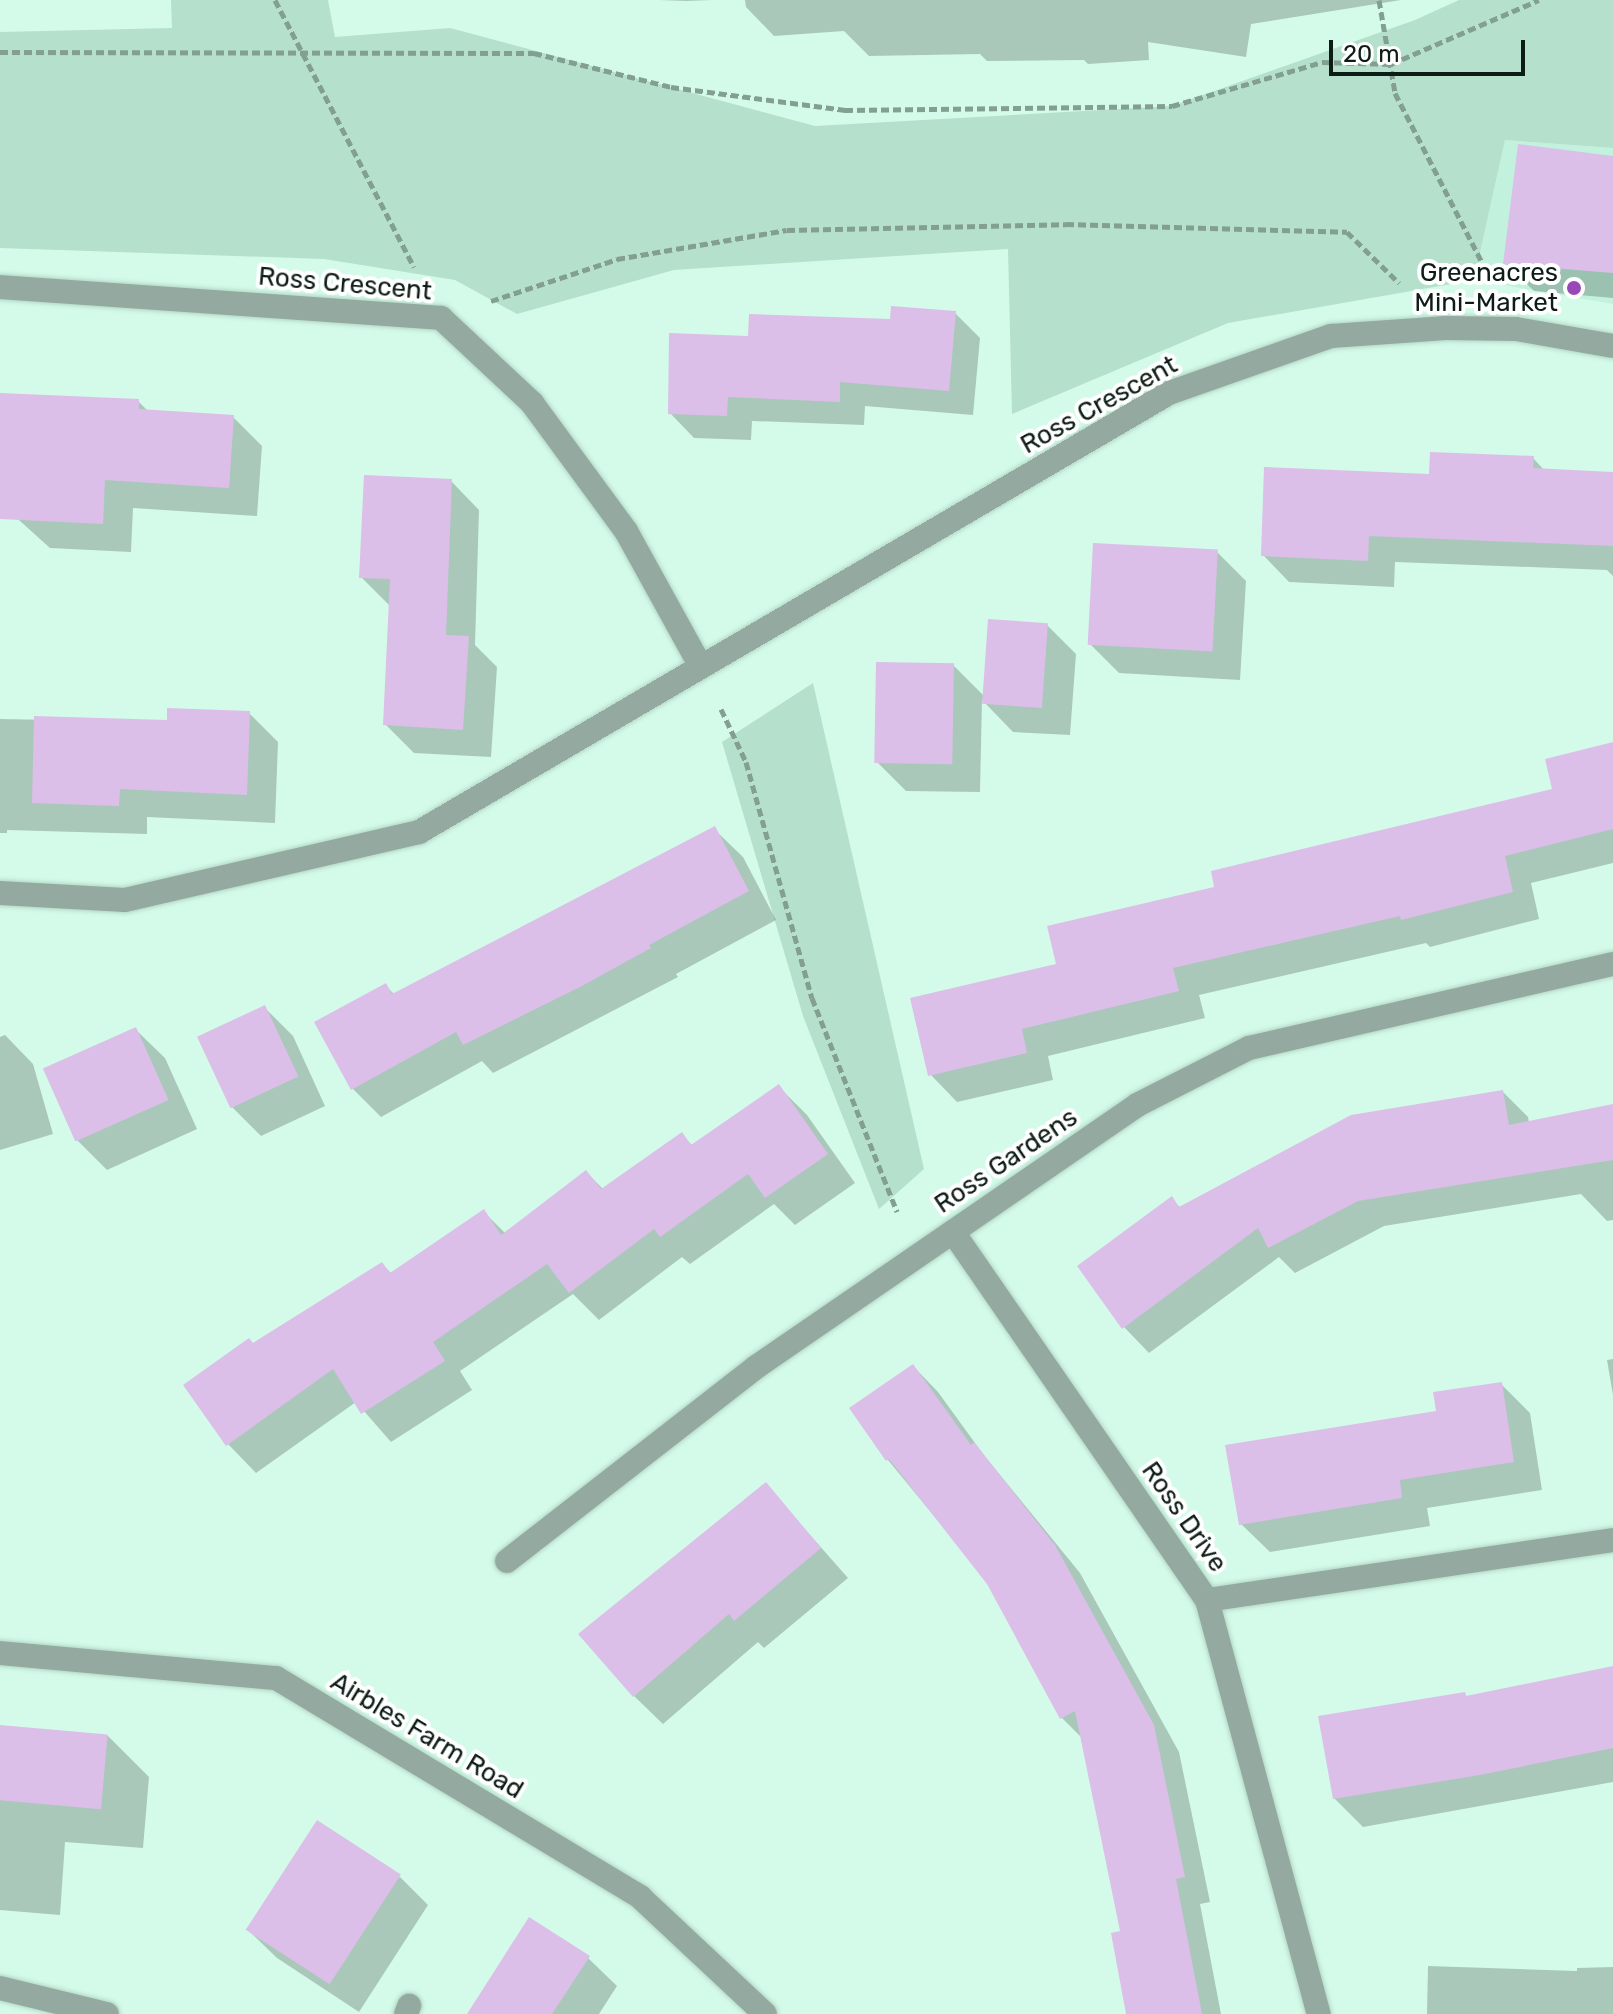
<!DOCTYPE html>
<html>
<head>
<meta charset="utf-8">
<style>
	body { margin:0 }
	#map { position:relative; width:1613px; height:2014px; overflow:hidden; background:#d4fbe9; font-family:Rubik,sans-serif }
	div>[style] { position:absolute }
	.built>* { inset:0; background:#c2f2dd }
	.green>* { inset:0; background:#b5e0cc }
	.shadow>* { inset:0; background:#0003 }
	.building>* { inset:0; background:#dbbfe8; transform-origin:0 0 }
	.path>* { height:5px; margin-top:-2.5px; transform-origin:0; background:repeating-linear-gradient(90deg,#829f92 0 8px,transparent 0 12px) }
	.roads { filter:drop-shadow(0 0 2px #b4d7c7) drop-shadow(0 0 2px #b4d7c7) }
	.minor>* { height:24px; margin:-12px; padding:0 12px; transform-origin:12px; border-radius:12px; background:#94aaa0 }
	.dots>* { width:22px; height:22px; translate:-50% -50%; box-sizing:border-box; border:4px solid #fff; border-radius:50% }
	span { translate:-50% -50%; white-space:nowrap; text-align:center; line-height:1.15; -webkit-text-stroke:8px #fff; paint-order:stroke }
	.poi-label { font-size:26px; color:#0d1c16 }
	.right { translate:-100% -50%; text-align:right }
	.street-label { font-size:26px; color:#0d1c16 }
	.scale { position:absolute; left:1329px; top:40px; width:196px; height:36px; box-sizing:border-box; border:4px solid #0d1c16; border-top:0; padding-left:10px; font-size:24px; line-height:28px; white-space:nowrap; color:#0d1c16; -webkit-text-stroke:6px #fff; paint-order:stroke }
</style>
</head>
<body>
<div id="map">
	<div class="built">
		<div style="clip-path:polygon(1505px 140px,1613px 148px,1613px 304px,1474px 280px)"></div>
	</div>
	<div class="green">
		<div style="clip-path:polygon(171px 0,328px 0,335px 37px,450px 28px,815px 126px,1172px 106px,1415px 20px,1459px 0,1613px 0,1613px 148px,1505px 140px,1474px 280px,1228px 323px,1012px 414px,1008px 249px,674px 270px,517px 314px,455px 280px,324px 259px,0 248px,0 32px,172px 28px)"></div>
		<div style="clip-path:polygon(813px 683px,924px 1169px,879px 1209px,803px 1016px,722px 742px)"></div>
	</div>
	<div class="shadow">
		<div style="clip-path:polygon(658px 0,712px 0,686px 1px)"></div>
		<div style="clip-path:polygon(745px 0,1401px 0,1251px 24px,1246px 57px,1148px 42px,1149px 60px,1088px 64px,1084px 60px,987px 61px,980px 54px,869px 56px,844px 31px,774px 36px,746px 7px)"></div>
		<div style="clip-path:polygon(1613px 158px,1613px 298px,1534px 291px,1505px 263px)"></div>
		<div style="clip-path:polygon(955px 313px,980px 338px,973px 415px,865px 406px,864px 425px,752px 421px,751px 440px,694px 438px,670px 413px,750px 338px)"></div>
		<div style="clip-path:polygon(0 394px,138px 401px,149px 412px,233px 417px,262px 446px,257px 516px,133px 508px,131px 552px,50px 548px,0 503px)"></div>
		<div style="clip-path:polygon(1533px 458px,1545px 471px,1613px 474px,1613px 576px,1607px 570px,1395px 562px,1394px 587px,1289px 582px,1263px 555px,1431px 476px)"></div>
		<div style="clip-path:polygon(451px 481px,479px 510px,475px 645px,497px 667px,491px 757px,414px 753px,385px 724px,390px 606px,361px 577px)"></div>
		<div style="clip-path:polygon(1217px 552px,1246px 581px,1240px 680px,1119px 673px,1090px 644px)"></div>
		<div style="clip-path:polygon(1047px 625px,1076px 654px,1070px 735px,1013px 732px,982px 700px,980px 792px,906px 791px,877px 762px,953px 665px,985px 697px)"></div>
		<div style="clip-path:polygon(249px 713px,278px 742px,275px 823px,147px 817px,147px 834px,7px 830px,7px 833px,0 833px,0 719px,168px 722px)"></div>
		<div style="clip-path:polygon(1613px 744px,1613px 863px,1531px 883px,1539px 919px,1430px 947px,1426px 943px,1199px 995px,1205px 1018px,1048px 1056px,1053px 1080px,957px 1102px,930px 1074px,1058px 965px,1216px 888px,1554px 790px)"></div>
		<div style="clip-path:polygon(714px 829px,743px 857px,776px 920px,676px 974px,678px 977px,493px 1073px,482px 1061px,381px 1117px,352px 1088px,385px 985px,395px 995px)"></div>
		<div style="clip-path:polygon(264px 1007px,293px 1036px,325px 1106px,261px 1136px,232px 1107px)"></div>
		<div style="clip-path:polygon(136px 1030px,165px 1058px,197px 1129px,107px 1170px,78px 1141px,46px 1070px)"></div>
		<div style="clip-path:polygon(5px 1035px,33px 1064px,53px 1134px,0 1150px,0 1037px)"></div>
		<div style="clip-path:polygon(778px 1086px,807px 1115px,855px 1183px,795px 1225px,774px 1204px,690px 1264px,682px 1257px,599px 1320px,573px 1294px,460px 1371px,472px 1390px,391px 1442px,356px 1402px,256px 1473px,228px 1444px,254px 1345px,382px 1264px,392px 1274px,484px 1212px,506px 1234px,586px 1172px,604px 1190px,682px 1135px,693px 1146px)"></div>
		<div style="clip-path:polygon(1503px 1092px,1528px 1117px,1529px 1123px,1613px 1105px,1613px 1220px,1607px 1221px,1581px 1194px,1384px 1226px,1295px 1273px,1279px 1257px,1149px 1353px,1124px 1327px,1171px 1199px,1181px 1208px)"></div>
		<div style="clip-path:polygon(1613px 1359px,1613px 1395px,1607px 1360px)"></div>
		<div style="clip-path:polygon(913px 1366px,938px 1392px,983px 1454px,1080px 1573px,1179px 1752px,1210px 1902px,1200px 1904px,1221px 2014px,1129px 2014px,1123px 1933px,1083px 1739px,1062px 1718px,989px 1583px,888px 1460px)"></div>
		<div style="clip-path:polygon(1501px 1384px,1530px 1413px,1542px 1490px,1427px 1508px,1430px 1526px,1270px 1552px,1241px 1524px,1438px 1412px)"></div>
		<div style="clip-path:polygon(766px 1485px,848px 1578px,764px 1648px,758px 1642px,663px 1724px,634px 1696px)"></div>
		<div style="clip-path:polygon(1613px 1674px,1613px 1782px,1363px 1827px,1334px 1798px,1465px 1694px,1468px 1698px)"></div>
		<div style="clip-path:polygon(0 1727px,108px 1736px,149px 1777px,143px 1848px,65px 1842px,60px 1915px,0 1910px)"></div>
		<div style="clip-path:polygon(400px 1877px,428px 1905px,359px 2012px,277px 1958px,248px 1930px)"></div>
		<div style="clip-path:polygon(588px 1958px,617px 1986px,599px 2014px,471px 2014px)"></div>
		<div style="clip-path:polygon(1428px 1966px,1577px 1971px,1577px 1968px,1613px 1967px,1613px 2014px,1427px 2014px)"></div>
	</div>
	<div class="building">
		<div style="clip-path:polygon(1518px 144px,1613px 156px,1613px 273px,1503px 264px)"></div>
		<div style="clip-path:polygon(891px 306px,956px 311px,949px 391px,840px 382px,840px 402px,728px 397px,727px 416px,668px 414px,669px 333px,748px 336px,749px 314px,890px 319px)"></div>
		<div style="clip-path:polygon(0 393px,139px 399px,139px 409px,234px 415px,229px 488px,105px 480px,103px 524px,0 519px)"></div>
		<div style="clip-path:polygon(1430px 452px,1534px 456px,1533px 468px,1613px 472px,1613px 546px,1369px 536px,1368px 561px,1261px 556px,1264px 467px,1429px 474px)"></div>
		<div style="clip-path:polygon(364px 475px,452px 479px,446px 635px,469px 636px,463px 730px,383px 725px,390px 579px,359px 578px)"></div>
		<div style="left:1093px;top:543px;width:125px;height:102px;rotate:3deg"></div>
		<div style="left:988px;top:619px;width:60px;height:85px;rotate:4deg"></div>
		<div style="left:876px;top:662px;width:78px;height:101px;rotate:1deg"></div>
		<div style="clip-path:polygon(167px 708px,250px 711px,247px 795px,120px 789px,119px 806px,32px 803px,34px 716px,167px 720px)"></div>
		<div style="clip-path:polygon(1613px 742px,1613px 829px,1505px 856px,1513px 892px,1401px 920px,1400px 916px,1173px 968px,1179px 991px,1022px 1029px,1027px 1053px,928px 1076px,910px 998px,1056px 964px,1047px 926px,1214px 887px,1211px 871px,1552px 789px,1545px 759px)"></div>
		<div style="clip-path:polygon(715px 826px,749px 891px,649px 945px,651px 948px,580px 987px,463px 1045px,456px 1032px,351px 1090px,314px 1022px,386px 983px,392px 994px)"></div>
		<div style="left:265px;top:1005px;width:79px;height:75px;rotate:65deg"></div>
		<div style="left:136px;top:1027px;width:80px;height:102px;rotate:66deg"></div>
		<div style="clip-path:polygon(779px 1084px,828px 1154px,765px 1198px,748px 1174px,660px 1237px,654px 1229px,569px 1293px,547px 1264px,433px 1342px,445px 1361px,361px 1414px,333px 1369px,226px 1446px,183px 1385px,249px 1338px,253px 1343px,382px 1262px,390px 1273px,484px 1209px,501px 1235px,586px 1170px,601px 1189px,682px 1132px,691px 1145px)"></div>
		<div style="clip-path:polygon(1503px 1090px,1509px 1125px,1613px 1104px,1613px 1160px,1358px 1201px,1268px 1248px,1258px 1228px,1122px 1329px,1077px 1266px,1172px 1196px,1179px 1207px,1351px 1115px)"></div>
		<div style="clip-path:polygon(913px 1364px,971px 1445px,974px 1442px,1055px 1545px,1154px 1725px,1185px 1877px,1176px 1879px,1202px 2014px,1126px 2014px,1111px 1933px,1120px 1931px,1075px 1711px,1060px 1719px,987px 1584px,889px 1459px,886px 1461px,849px 1408px)"></div>
		<div style="clip-path:polygon(1502px 1382px,1514px 1462px,1400px 1480px,1402px 1498px,1239px 1525px,1225px 1445px,1436px 1411px,1433px 1392px)"></div>
		<div style="clip-path:polygon(766px 1482px,821px 1548px,734px 1621px,729px 1614px,633px 1697px,578px 1634px)"></div>
		<div style="clip-path:polygon(1613px 1666px,1613px 1748px,1480px 1775px,1333px 1799px,1318px 1716px,1465px 1692px,1466px 1696px)"></div>
		<div style="left:0;top:1725px;width:108px;height:75px;rotate:5deg"></div>
		<div style="left:317px;top:1820px;width:100px;height:131px;rotate:33deg"></div>
		<div style="clip-path:polygon(529px 1917px,590px 1956px,552px 2014px,467px 2014px)"></div>
	</div>
	<div class="path">
		<div style="left:275px;top:0;width:301px;rotate:62.5deg"></div>
		<div style="left:1379px;top:0;width:94px;rotate:80.2deg"></div>
		<div style="left:1395px;top:93px;width:212px;rotate:62.8deg"></div>
		<div style="left:0;top:52px;width:534px;rotate:0.11deg"></div>
		<div style="left:534px;top:53px;width:141px;rotate:13.9deg"></div>
		<div style="left:671px;top:87px;width:176px;rotate:7.5deg"></div>
		<div style="left:845px;top:110px;width:327px;rotate:-0.7deg"></div>
		<div style="left:1172px;top:106px;width:156px;rotate:-16.3deg"></div>
		<div style="left:1322px;top:62px;width:69px;rotate:1.7deg"></div>
		<div style="left:1391px;top:64px;width:161px;rotate:-23.4deg"></div>
		<div style="left:491px;top:301px;width:133px;rotate:-18.4deg"></div>
		<div style="left:617px;top:259px;width:172px;rotate:-9.7deg"></div>
		<div style="left:787px;top:230px;width:279px;rotate:-1.2deg"></div>
		<div style="left:1066px;top:224px;width:281px;rotate:1.6deg"></div>
		<div style="left:1347px;top:232px;width:73px;rotate:44.4deg"></div>
		<div style="left:721px;top:709px;width:59px;rotate:64.7deg"></div>
		<div style="left:746px;top:762px;width:245px;rotate:74.4deg"></div>
		<div style="left:812px;top:998px;width:230px;rotate:68.3deg"></div>
	</div>
	<div class="roads">
		<div class="minor">
			<div style="left:0;top:287px;width:442px;rotate:4deg"></div>
			<div style="left:441px;top:318px;width:125px;rotate:43deg"></div>
			<div style="left:532px;top:403px;width:159px;rotate:53.7deg"></div>
			<div style="left:626px;top:531px;width:155px;rotate:61.1deg"></div>
			<div style="left:0;top:893px;width:125px;rotate:3.2deg"></div>
			<div style="left:125px;top:900px;width:302px;rotate:-13deg"></div>
			<div style="left:419px;top:832px;width:869px;rotate:-30.34deg"></div>
			<div style="left:1169px;top:393px;width:172px;rotate:-19.4deg"></div>
			<div style="left:1331px;top:336px;width:115px;rotate:-4deg"></div>
			<div style="left:1446px;top:328px;width:70px;rotate:0.8deg"></div>
			<div style="left:1516px;top:329px;width:98px;rotate:9.9deg"></div>
			<div style="left:953px;top:1232px;width:447px;rotate:55.4deg"></div>
			<div style="left:1207px;top:1600px;width:429px;rotate:74.9deg"></div>
			<div style="left:507px;top:1561px;width:316px;rotate:-37.9deg"></div>
			<div style="left:756px;top:1367px;width:462px;rotate:-34.5deg"></div>
			<div style="left:1137px;top:1105px;width:126px;rotate:-27deg"></div>
			<div style="left:1249px;top:1048px;width:374px;rotate:-13deg"></div>
			<div style="left:1207px;top:1600px;width:410px;rotate:-8.4deg"></div>
			<div style="left:0;top:1653px;width:277px;rotate:5.2deg"></div>
			<div style="left:276px;top:1678px;width:425px;rotate:31deg"></div>
			<div style="left:640px;top:1897px;width:171px;rotate:43.1deg"></div>
			<div style="left:0;top:1988px;width:110px;rotate:13.7deg"></div>
			<div style="left:406px;top:2014px;width:9px;rotate:-69deg"></div>
		</div>
	</div>
	<div class="dots">
		<div style="left:1574px;top:288px;background:#9948b7"></div>
	</div>
	<div class="poi-label">
		<span class="right" style="left:1558px;top:288px">Greenacres<br>Mini-Market</span>
	</div>
	<div class="street-label">
		<span style="left:345px;top:284px;rotate:5deg">Ross Crescent</span>
		<span style="left:1099px;top:405px;rotate:-29deg">Ross Crescent</span>
		<span style="left:1006px;top:1161px;rotate:-34deg">Ross Gardens</span>
		<span style="left:1184px;top:1517px;rotate:55deg">Ross Drive</span>
		<span style="left:427px;top:1736px;rotate:31deg">Airbles Farm Road</span>
	</div>
	<div class="scale">20 m</div>
</div>
</body>
</html>
